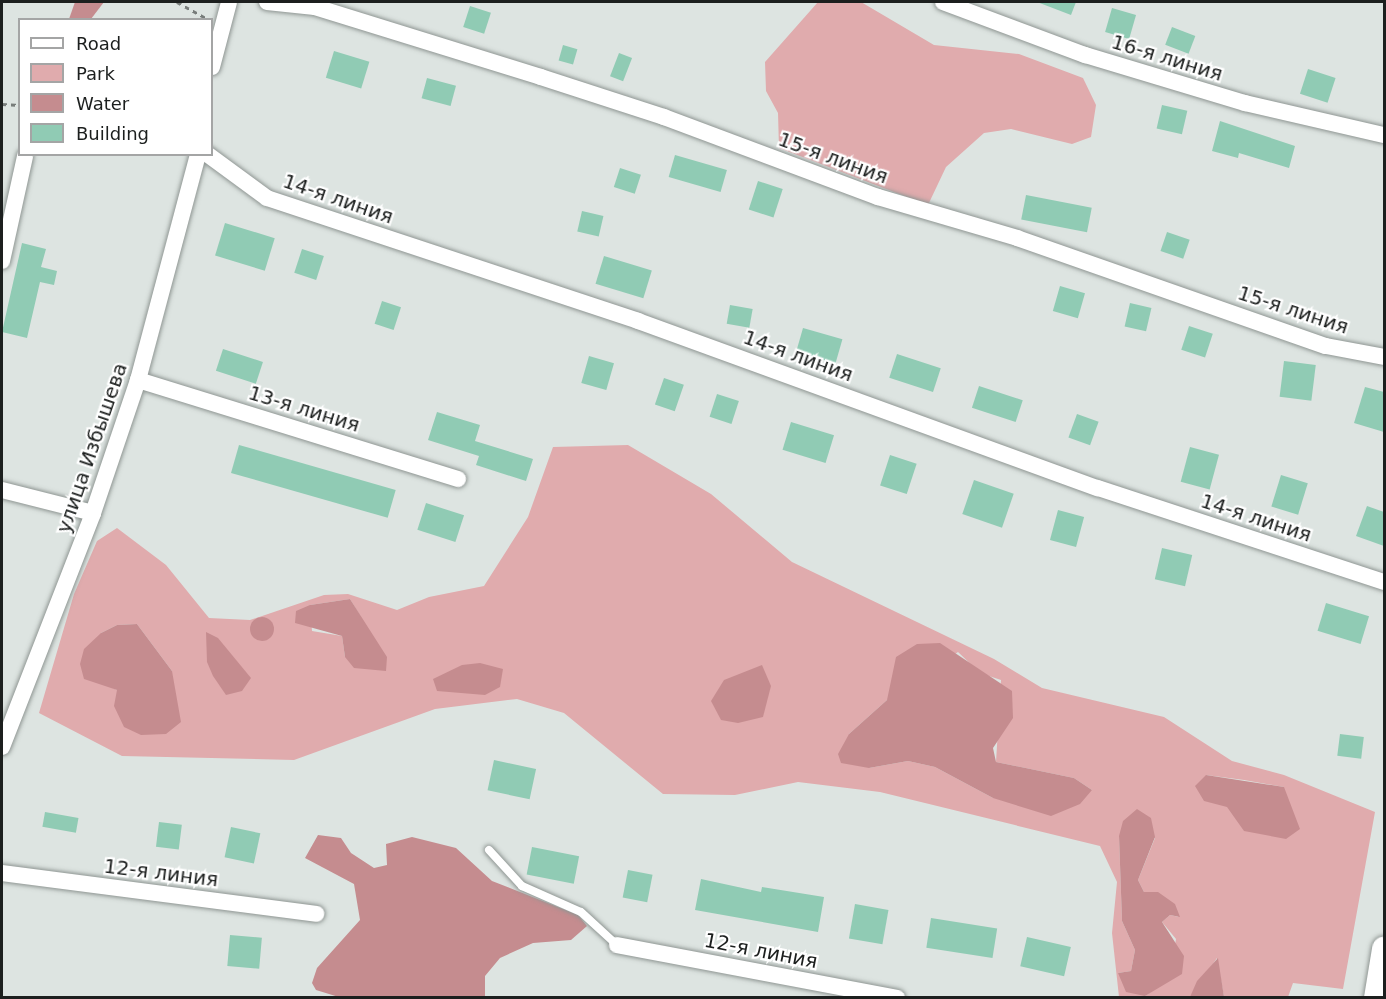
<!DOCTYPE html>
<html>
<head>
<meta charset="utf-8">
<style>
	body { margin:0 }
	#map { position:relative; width:1386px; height:999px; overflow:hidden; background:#dde4e1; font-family:"DejaVu Sans",sans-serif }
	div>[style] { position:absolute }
	.green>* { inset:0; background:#e0abad }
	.water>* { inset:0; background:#c58c8f }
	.round { border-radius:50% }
	.building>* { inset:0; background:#90cbb4; transform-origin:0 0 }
	.path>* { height:3px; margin-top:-1.5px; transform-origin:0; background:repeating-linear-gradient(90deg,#777c7a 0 4.5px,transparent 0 9px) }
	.roads { filter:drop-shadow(0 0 2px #8f9693) drop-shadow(0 0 2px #8f9693) }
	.service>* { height:8px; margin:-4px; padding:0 4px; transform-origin:4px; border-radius:4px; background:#fff }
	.minor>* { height:16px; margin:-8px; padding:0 8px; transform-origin:8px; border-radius:8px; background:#fff }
	.secondary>* { height:24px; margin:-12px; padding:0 12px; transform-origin:12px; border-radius:12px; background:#fff }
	span { translate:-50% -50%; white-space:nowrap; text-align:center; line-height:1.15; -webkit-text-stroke:4.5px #fff; paint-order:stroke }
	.street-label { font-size:20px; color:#1c1f1e }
	.frame { position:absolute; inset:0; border:3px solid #1c1f1e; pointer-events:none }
	.legend { position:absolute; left:18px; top:18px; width:195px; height:138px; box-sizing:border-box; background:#fff; border:2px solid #a4a5a5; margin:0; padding:8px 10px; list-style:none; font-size:18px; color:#1c1f1e }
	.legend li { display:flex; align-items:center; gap:12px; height:30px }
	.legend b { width:30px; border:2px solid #a4a5a5 }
</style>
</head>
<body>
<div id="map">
	<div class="green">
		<div style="clip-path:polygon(818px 2px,861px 2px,934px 45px,1019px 54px,1083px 78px,1096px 105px,1091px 137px,1072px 144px,1011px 129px,984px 133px,946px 167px,928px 205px,779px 148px,778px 113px,766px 91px,765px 62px)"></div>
		<div style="clip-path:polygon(evenodd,628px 445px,711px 494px,792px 562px,994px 659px,1042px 688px,1164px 717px,1232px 761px,1284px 775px,1375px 812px,1343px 989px,1293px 983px,1288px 997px,1224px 997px,1217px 958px,1190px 997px,1119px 997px,1112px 933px,1117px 882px,1100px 846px,880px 792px,798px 782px,735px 795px,663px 794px,564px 713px,517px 699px,435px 709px,294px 760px,122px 756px,39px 713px,74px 594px,97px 541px,117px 528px,166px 565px,209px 618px,250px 620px,324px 595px,348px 594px,397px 610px,429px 597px,484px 586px,528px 517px,553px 447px,628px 445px,350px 599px,361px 617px,345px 657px,342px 636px,312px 631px,310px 605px,350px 599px,628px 445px,137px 624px,172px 671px,117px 690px,101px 682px,101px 633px,117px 625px,137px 624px,628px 445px,958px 652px,980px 673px,1001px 680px,996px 762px,1074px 778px,1092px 790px,993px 798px,935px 767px,908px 761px,869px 768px,849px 734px,887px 700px,958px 652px,628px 445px,1206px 775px,1244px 780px,1284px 787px,1237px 816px,1206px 775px,628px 445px,1119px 836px,1155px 838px,1138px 880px,1144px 892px,1179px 917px,1170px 915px,1162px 922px,1176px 939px,1169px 979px,1145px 996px,1118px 973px,1131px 971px,1135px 950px,1122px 921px,1119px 836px)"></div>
	</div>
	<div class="water">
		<div style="clip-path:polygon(75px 2px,104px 2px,91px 19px,69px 19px)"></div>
		<div style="clip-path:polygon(350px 599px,387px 657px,386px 671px,354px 668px,345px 657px,342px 636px,295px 623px,296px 611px,310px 605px)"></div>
		<div class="round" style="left:250px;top:617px;width:24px;height:24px"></div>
		<div style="clip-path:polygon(137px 624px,172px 671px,181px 722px,166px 734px,141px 735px,124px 727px,114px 706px,117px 690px,84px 679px,80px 664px,84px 649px,101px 633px,117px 625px)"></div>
		<div style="clip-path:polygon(206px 632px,218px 638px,251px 678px,242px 691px,226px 695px,213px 676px,207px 662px)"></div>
		<div style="clip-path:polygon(940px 643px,1012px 691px,1013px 718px,993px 748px,996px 762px,1074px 778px,1092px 790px,1080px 804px,1051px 816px,993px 798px,935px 767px,908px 761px,869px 768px,841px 763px,838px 754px,849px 734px,887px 700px,896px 657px,917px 644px)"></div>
		<div style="clip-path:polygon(480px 663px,503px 669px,500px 687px,485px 695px,437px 691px,433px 679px,462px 665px)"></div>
		<div style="clip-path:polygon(762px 665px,771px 686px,763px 717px,738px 723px,721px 720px,711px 701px,724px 680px)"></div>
		<div style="clip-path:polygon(1206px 775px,1284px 787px,1300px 829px,1286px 839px,1244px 831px,1227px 807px,1204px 801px,1195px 786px)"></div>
		<div style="clip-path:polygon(1137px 809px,1151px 818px,1155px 837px,1138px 880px,1144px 892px,1158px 892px,1175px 904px,1180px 917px,1170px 915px,1162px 922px,1184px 956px,1182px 974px,1145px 996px,1126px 992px,1118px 973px,1131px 971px,1135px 950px,1122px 921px,1119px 836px,1123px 821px)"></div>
		<div style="clip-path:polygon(318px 835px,341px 838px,351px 853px,374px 868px,387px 865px,386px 844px,412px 837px,456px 848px,492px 881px,578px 915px,587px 926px,571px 940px,533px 943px,500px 958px,485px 976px,485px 997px,342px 998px,316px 990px,312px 983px,317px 968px,360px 920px,354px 884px,305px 858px)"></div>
		<div style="clip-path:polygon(1218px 958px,1224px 997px,1190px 997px,1197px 981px)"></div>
	</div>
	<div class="building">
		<div style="clip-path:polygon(1037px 2px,1076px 2px,1071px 15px)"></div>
		<div style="left:470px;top:6px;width:22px;height:22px;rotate:18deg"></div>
		<div style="left:1112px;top:8px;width:25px;height:25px;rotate:16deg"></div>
		<div style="left:1172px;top:27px;width:25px;height:19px;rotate:21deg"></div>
		<div style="left:563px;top:45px;width:15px;height:16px;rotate:16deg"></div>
		<div style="left:334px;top:51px;width:37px;height:28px;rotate:17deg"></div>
		<div style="left:619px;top:53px;width:14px;height:25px;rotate:21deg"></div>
		<div style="left:1308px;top:69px;width:29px;height:26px;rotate:18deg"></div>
		<div style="left:427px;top:78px;width:30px;height:21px;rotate:15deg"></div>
		<div style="left:1162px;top:105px;width:26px;height:24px;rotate:13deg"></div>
		<div style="clip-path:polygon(1220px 121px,1295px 146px,1289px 168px,1239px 153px,1238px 158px,1212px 151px)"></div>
		<div style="left:675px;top:155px;width:54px;height:23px;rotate:16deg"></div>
		<div style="left:620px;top:168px;width:22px;height:20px;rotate:18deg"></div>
		<div style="left:758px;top:181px;width:26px;height:30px;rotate:18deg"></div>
		<div style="left:1026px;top:195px;width:67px;height:25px;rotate:11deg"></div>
		<div style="left:582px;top:211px;width:22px;height:21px;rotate:13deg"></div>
		<div style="left:225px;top:223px;width:52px;height:34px;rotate:17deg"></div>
		<div style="left:1167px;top:232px;width:24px;height:20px;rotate:19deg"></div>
		<div style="clip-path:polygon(22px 243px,46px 249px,41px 267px,57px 271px,54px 285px,40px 282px,27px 338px,2px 332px)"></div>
		<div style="left:302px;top:249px;width:23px;height:25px;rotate:18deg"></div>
		<div style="left:604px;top:256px;width:50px;height:29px;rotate:17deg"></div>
		<div style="left:1060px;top:286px;width:26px;height:26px;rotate:16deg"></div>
		<div style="left:382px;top:301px;width:20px;height:24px;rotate:18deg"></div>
		<div style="left:1130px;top:303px;width:22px;height:24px;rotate:13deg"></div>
		<div style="left:730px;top:305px;width:23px;height:19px;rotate:10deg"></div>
		<div style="left:1189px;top:326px;width:25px;height:25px;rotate:18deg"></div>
		<div style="left:803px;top:328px;width:41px;height:25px;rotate:16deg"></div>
		<div style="left:223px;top:349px;width:42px;height:23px;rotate:18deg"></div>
		<div style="left:897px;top:354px;width:46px;height:25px;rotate:18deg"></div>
		<div style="left:589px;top:356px;width:26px;height:28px;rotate:16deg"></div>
		<div style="left:1284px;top:361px;width:32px;height:36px;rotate:7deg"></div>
		<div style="left:664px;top:378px;width:21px;height:28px;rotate:19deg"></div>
		<div style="left:979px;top:386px;width:46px;height:23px;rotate:18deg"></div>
		<div style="clip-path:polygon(1365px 387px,1384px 392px,1384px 432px,1354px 423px)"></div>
		<div style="left:717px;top:394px;width:23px;height:24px;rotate:18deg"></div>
		<div style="clip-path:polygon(437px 412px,480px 425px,475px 441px,533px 459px,526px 481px,476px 465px,479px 456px,428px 440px)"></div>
		<div style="left:1077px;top:414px;width:23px;height:25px;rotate:20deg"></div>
		<div style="left:791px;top:422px;width:45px;height:29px;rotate:17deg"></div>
		<div style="left:239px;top:445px;width:163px;height:29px;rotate:16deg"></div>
		<div style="left:1190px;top:447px;width:30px;height:36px;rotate:15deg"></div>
		<div style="left:890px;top:455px;width:28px;height:32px;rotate:18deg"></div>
		<div style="left:1281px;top:475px;width:28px;height:33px;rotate:17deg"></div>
		<div style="left:974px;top:480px;width:42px;height:36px;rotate:19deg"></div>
		<div style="left:426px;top:503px;width:40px;height:28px;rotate:18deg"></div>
		<div style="clip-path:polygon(1367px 506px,1384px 512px,1384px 546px,1356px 536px)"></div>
		<div style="left:1058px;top:510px;width:27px;height:31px;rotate:15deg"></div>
		<div style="left:1162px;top:548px;width:31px;height:32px;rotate:13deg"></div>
		<div style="left:1326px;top:603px;width:45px;height:29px;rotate:17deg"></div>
		<div style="left:1340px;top:734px;width:24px;height:22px;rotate:7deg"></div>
		<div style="left:494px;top:760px;width:43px;height:31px;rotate:12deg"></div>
		<div style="left:45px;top:812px;width:34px;height:15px;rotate:10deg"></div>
		<div style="left:159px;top:822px;width:23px;height:25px;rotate:7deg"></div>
		<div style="left:231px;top:827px;width:30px;height:31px;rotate:12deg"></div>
		<div style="left:532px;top:847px;width:48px;height:28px;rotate:11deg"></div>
		<div style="left:628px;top:870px;width:25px;height:28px;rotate:11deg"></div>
		<div style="clip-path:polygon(701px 879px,761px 892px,762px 887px,824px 897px,818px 932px,695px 910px)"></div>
		<div style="left:855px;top:904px;width:34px;height:35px;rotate:10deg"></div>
		<div style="left:931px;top:918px;width:67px;height:30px;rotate:9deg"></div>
		<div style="left:230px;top:935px;width:32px;height:31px;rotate:5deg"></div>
		<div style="left:1027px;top:937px;width:45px;height:30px;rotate:13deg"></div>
	</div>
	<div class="path">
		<div style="left:177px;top:2px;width:35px;rotate:29deg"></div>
		<div style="left:2px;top:104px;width:18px;rotate:3deg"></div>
	</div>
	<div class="roads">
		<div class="service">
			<div style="left:489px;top:850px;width:49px;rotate:47.5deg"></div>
			<div style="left:522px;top:886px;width:64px;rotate:23.8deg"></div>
			<div style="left:581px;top:912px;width:49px;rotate:42.5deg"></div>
		</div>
		<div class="minor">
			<div style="left:267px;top:2px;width:48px;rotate:5.9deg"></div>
			<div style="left:315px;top:7px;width:237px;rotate:17.2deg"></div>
			<div style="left:541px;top:77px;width:129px;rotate:18deg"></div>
			<div style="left:664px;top:117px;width:228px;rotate:20.5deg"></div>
			<div style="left:878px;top:197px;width:145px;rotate:16.4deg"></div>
			<div style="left:1017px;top:238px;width:327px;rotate:19.3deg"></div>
			<div style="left:1326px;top:346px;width:59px;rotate:10.7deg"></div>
			<div style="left:943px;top:2px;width:152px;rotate:20.5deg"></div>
			<div style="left:1085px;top:55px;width:167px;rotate:16.7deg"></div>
			<div style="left:1245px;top:103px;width:143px;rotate:13deg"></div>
			<div style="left:212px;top:67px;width:67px;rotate:-75.3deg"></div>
			<div style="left:207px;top:154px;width:74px;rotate:36.3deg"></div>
			<div style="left:267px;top:198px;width:391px;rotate:18.3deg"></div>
			<div style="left:638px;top:321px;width:489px;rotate:20deg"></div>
			<div style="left:1098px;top:488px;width:301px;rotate:18.2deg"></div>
			<div style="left:2px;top:261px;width:107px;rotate:-77.6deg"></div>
			<div style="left:138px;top:380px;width:335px;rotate:17.2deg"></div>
			<div style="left:2px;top:490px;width:94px;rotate:14.2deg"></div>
			<div style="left:2px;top:747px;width:251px;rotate:-68.7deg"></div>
			<div style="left:93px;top:513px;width:140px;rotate:-71.3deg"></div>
			<div style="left:138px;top:380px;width:234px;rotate:-75.1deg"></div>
			<div style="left:2px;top:873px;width:317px;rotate:7.4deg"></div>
			<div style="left:617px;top:945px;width:285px;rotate:10.7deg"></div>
		</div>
		<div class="secondary">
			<div style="left:1376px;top:998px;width:50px;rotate:-80.7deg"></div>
		</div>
	</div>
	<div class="street-label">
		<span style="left:1167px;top:58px;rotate:17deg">16-я линия</span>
		<span style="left:833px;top:158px;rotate:20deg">15-я линия</span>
		<span style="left:338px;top:199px;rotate:19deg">14-я линия</span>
		<span style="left:1293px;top:310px;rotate:18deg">15-я линия</span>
		<span style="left:798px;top:356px;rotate:20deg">14-я линия</span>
		<span style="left:304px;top:409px;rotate:17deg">13-я линия</span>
		<span style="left:92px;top:448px;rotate:-71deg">улица Избышева</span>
		<span style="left:1256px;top:518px;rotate:18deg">14-я линия</span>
		<span style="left:161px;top:873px;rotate:7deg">12-я линия</span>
		<span style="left:761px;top:951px;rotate:11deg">12-я линия</span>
	</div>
	<div class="frame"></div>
	<ul class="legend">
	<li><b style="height:8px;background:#fff"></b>Road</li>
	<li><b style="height:16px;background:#e0abad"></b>Park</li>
	<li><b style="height:16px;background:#c58c8f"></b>Water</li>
	<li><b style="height:16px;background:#90cbb4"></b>Building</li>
	</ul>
</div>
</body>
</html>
